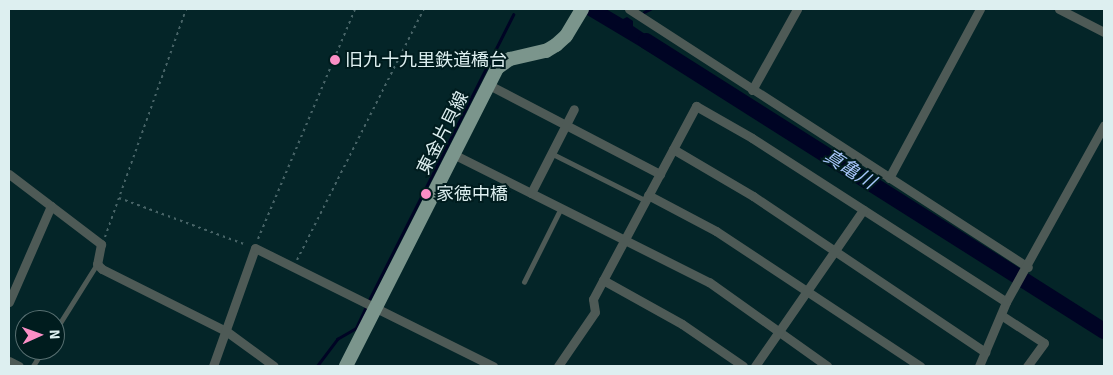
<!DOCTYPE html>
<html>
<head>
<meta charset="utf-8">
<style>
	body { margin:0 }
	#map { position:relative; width:1113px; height:375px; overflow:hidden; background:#042528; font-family:Signika,"Noto Sans JP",sans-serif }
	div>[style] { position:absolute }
	.water>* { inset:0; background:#000424 }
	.stream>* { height:2.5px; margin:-1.25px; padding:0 1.25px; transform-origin:1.25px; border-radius:1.25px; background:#000424 }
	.river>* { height:16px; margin:-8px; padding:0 8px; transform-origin:8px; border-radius:8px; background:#000424 }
	.path>* { height:2px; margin-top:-1px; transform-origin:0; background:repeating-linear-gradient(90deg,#486467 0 2.5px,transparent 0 6.5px) }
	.lane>* { height:4.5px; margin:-2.25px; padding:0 2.25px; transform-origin:2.25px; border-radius:2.25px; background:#4e5a56 }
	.street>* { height:9px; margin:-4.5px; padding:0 4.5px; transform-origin:4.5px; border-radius:4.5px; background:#4e5a56 }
	.primary>* { height:14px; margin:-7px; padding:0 7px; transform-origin:7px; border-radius:7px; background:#7b958c }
	.dots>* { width:14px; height:14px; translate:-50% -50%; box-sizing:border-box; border:2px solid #001c1e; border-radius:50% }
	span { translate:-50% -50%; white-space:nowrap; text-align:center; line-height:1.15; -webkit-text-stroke:4px #001c1e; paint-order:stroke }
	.poi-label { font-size:18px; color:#ddeff0 }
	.left { translate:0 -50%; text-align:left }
	.street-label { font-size:18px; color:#ddeff0 }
	.water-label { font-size:19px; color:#a7c5fa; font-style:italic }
	.frame { position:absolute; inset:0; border:10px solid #ddeff0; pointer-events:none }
	.north { position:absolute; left:15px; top:310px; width:50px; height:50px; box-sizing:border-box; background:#001c1e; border:1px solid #587072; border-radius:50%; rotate:88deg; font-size:14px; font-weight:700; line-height:20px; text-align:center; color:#ddeff0 }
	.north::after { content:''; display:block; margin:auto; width:18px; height:22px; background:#fb8fc6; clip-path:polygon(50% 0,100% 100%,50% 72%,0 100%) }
</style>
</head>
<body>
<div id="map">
	<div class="water">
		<div style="clip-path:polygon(577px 9px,606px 9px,623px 19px,627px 17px,633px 21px,633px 26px,666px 48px,659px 58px)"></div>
	</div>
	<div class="stream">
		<div style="left:644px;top:12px;width:7px;rotate:-27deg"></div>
		<div style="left:368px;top:302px;width:322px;rotate:-63.2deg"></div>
		<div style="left:317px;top:366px;width:34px;rotate:-53deg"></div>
		<div style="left:337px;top:339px;width:22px;rotate:-30deg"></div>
		<div style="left:356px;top:328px;width:23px;rotate:-65deg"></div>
	</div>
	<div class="river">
		<div style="left:646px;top:41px;width:542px;rotate:32.34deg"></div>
	</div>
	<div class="path">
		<div style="left:119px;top:198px;width:136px;rotate:20.2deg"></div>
		<div style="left:105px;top:237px;width:242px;rotate:-70.4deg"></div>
		<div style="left:258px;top:239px;width:250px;rotate:-67.1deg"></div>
		<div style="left:297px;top:260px;width:281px;rotate:-63.2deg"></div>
	</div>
	<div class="lane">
		<div style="left:551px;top:153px;width:105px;rotate:26.6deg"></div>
		<div style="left:524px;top:282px;width:83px;rotate:-63.4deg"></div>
		<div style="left:55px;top:331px;width:79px;rotate:-57.9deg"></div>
		<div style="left:33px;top:366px;width:19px;rotate:-58deg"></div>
	</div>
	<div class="street">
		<div style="left:629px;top:9px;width:475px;rotate:32.9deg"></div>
		<div style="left:1059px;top:9px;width:51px;rotate:27.1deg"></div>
		<div style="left:489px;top:85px;width:193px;rotate:27.5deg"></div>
		<div style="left:752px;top:90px;width:93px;rotate:-60.9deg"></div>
		<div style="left:673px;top:149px;width:93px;rotate:30.4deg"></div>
		<div style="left:753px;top:196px;width:280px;rotate:33.9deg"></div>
		<div style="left:455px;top:155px;width:284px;rotate:26.6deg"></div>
		<div style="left:709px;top:282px;width:145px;rotate:35.4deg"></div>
		<div style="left:9px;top:174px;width:116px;rotate:37.3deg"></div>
		<div style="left:101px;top:244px;width:20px;rotate:101deg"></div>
		<div style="left:97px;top:264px;width:7px;rotate:45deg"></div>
		<div style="left:102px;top:269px;width:139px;rotate:26.6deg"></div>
		<div style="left:226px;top:331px;width:59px;rotate:36.1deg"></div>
		<div style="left:889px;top:178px;width:192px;rotate:-61.7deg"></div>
		<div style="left:531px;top:193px;width:94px;rotate:-62.9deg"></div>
		<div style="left:648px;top:195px;width:77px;rotate:27.9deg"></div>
		<div style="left:716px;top:231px;width:245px;rotate:33.5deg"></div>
		<div style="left:603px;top:280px;width:90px;rotate:29.1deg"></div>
		<div style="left:682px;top:324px;width:74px;rotate:34.5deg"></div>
		<div style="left:9px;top:302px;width:105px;rotate:-66.4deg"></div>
		<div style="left:1001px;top:315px;width:51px;rotate:33.1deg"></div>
		<div style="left:1044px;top:343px;width:29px;rotate:126deg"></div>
		<div style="left:9px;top:361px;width:11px;rotate:27deg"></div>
		<div style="left:213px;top:366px;width:125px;rotate:-70.4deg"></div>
		<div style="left:255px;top:248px;width:266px;rotate:26.4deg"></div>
		<div style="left:558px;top:366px;width:65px;rotate:-55.6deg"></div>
		<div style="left:595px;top:312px;width:13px;rotate:-99deg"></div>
		<div style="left:593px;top:299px;width:219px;rotate:-61.9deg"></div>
		<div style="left:696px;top:106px;width:64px;rotate:29.7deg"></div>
		<div style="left:752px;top:138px;width:302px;rotate:32.8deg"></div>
		<div style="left:755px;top:366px;width:190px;rotate:-55.3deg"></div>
		<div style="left:979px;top:366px;width:69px;rotate:-67.1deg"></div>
		<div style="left:1006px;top:302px;width:202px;rotate:-61deg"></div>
	</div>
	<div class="primary">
		<div style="left:346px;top:366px;width:334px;rotate:-63.1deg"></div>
		<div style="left:497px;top:68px;width:16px;rotate:-35deg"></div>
		<div style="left:510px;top:59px;width:37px;rotate:-13deg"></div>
		<div style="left:546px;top:51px;width:12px;rotate:-31deg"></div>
		<div style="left:556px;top:45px;width:13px;rotate:-42deg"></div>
		<div style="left:566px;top:36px;width:31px;rotate:-59deg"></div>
	</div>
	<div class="dots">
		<div style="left:335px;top:60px;background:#fb8fc6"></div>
		<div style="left:426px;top:194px;background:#fb8fc6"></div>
	</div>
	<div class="poi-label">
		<span class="left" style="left:345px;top:60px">旧九十九里鉄道橋台</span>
		<span class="left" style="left:436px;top:194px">家徳中橋</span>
	</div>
	<div class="street-label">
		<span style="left:443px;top:133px;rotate:-63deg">東金片貝線</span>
	</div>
	<div class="water-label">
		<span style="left:849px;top:170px;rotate:32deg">真亀川</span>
	</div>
	<div class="frame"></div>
	<div class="north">N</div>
</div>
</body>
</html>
